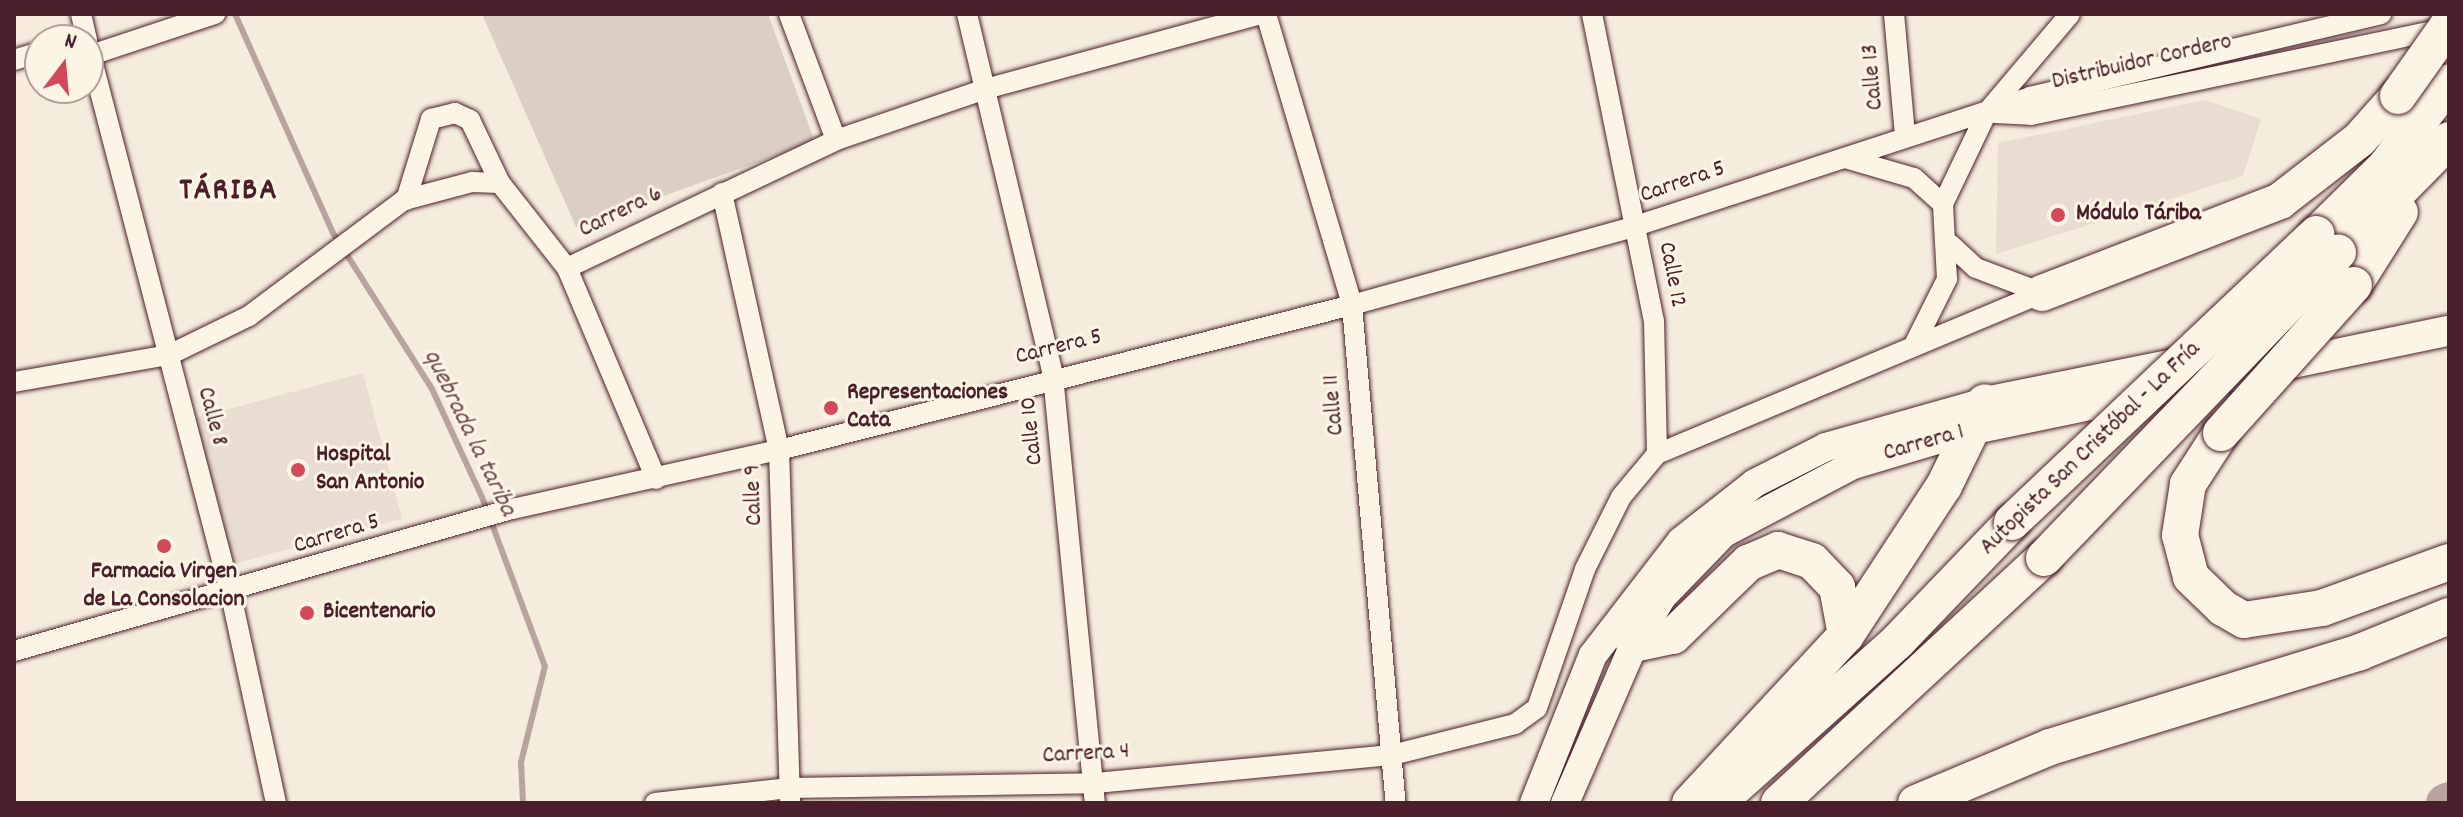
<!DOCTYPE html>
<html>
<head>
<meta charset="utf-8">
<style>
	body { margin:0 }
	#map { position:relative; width:2463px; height:817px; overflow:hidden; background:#f5ecde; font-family:Dekko,sans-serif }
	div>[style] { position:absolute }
	.built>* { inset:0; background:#e8ddd0; transform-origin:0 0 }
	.green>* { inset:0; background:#dbcec4 }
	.stream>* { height:6px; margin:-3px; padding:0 3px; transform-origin:3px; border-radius:3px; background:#b8a39e }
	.river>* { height:38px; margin:-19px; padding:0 19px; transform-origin:19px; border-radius:19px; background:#b8a39e }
	.roads { filter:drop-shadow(0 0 2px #4a1f2b) drop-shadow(0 0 2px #4a1f2b) }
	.street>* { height:20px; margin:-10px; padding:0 10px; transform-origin:10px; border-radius:10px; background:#fcf5e5 }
	.secondary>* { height:28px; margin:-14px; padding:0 14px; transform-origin:14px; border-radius:14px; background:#fcf5e5 }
	.primary>* { height:30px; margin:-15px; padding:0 15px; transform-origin:15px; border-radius:15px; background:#fcf5e5 }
	.highway>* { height:36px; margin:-18px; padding:0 18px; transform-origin:18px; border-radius:18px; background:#fcf5e5 }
	.bridges { filter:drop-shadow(0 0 2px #4a1f2b) drop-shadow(0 0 2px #4a1f2b) }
	.highway-bridge>* { height:36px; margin:-18px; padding:0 18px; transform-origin:18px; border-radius:18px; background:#fcf5e5 }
	.dots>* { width:22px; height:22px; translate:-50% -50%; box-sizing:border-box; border:4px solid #fcf5e5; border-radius:50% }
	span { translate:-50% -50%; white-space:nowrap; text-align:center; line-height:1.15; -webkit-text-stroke:6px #fcf5e5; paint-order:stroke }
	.street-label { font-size:24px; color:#4a1f2b }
	.poi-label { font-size:24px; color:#4a1f2b; font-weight:700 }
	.left { translate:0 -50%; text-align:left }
	.water-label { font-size:26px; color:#704d53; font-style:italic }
	.district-label { font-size:32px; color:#4a1f2b; font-weight:700; letter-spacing:2px }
	.frame { position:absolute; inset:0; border:16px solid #4a1f2b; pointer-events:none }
	.north { position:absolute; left:24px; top:24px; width:80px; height:80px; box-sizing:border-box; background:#fcf5e5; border:2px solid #b59f9b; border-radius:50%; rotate:16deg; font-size:22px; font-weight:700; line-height:32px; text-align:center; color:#4a1f2b }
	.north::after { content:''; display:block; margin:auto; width:28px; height:36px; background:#d1495b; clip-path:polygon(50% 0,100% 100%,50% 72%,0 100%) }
</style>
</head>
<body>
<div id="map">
	<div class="built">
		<div style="clip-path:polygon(2205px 100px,2261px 119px,2243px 176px,1996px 254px,1998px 143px)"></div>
		<div style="left:363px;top:373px;width:151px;height:174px;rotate:75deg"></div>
	</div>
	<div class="green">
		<div style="clip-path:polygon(482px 14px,768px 14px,815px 142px,576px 227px)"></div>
	</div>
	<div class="stream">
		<div style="left:235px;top:14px;width:240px;rotate:65.9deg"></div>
		<div style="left:333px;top:233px;width:185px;rotate:57.6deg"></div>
		<div style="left:432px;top:389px;width:119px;rotate:65.2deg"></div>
		<div style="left:482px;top:497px;width:180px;rotate:69.6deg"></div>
		<div style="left:545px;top:666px;width:99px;rotate:104deg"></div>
		<div style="left:521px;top:762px;width:41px;rotate:87.2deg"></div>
	</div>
	<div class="river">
		<div style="left:2445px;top:803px;width:4px;rotate:-27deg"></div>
	</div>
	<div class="roads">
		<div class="street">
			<div style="left:81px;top:14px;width:27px;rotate:77deg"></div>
			<div style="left:789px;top:14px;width:134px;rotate:69.5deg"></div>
			<div style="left:967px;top:14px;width:372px;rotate:76.6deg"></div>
			<div style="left:1053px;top:376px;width:429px;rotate:84.4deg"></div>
			<div style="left:1266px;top:14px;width:303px;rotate:73.5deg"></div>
			<div style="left:1352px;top:305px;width:500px;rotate:85deg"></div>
			<div style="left:1592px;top:14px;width:313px;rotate:78.6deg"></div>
			<div style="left:1654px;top:321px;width:133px;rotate:88.7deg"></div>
			<div style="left:1894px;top:14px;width:121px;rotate:84.8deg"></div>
			<div style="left:88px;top:45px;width:568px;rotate:75.43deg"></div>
			<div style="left:231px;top:595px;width:213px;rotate:77.8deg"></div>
			<div style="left:91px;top:55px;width:131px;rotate:-18.3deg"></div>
			<div style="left:14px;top:60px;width:27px;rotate:-17deg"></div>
			<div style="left:1995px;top:113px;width:36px;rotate:3deg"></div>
			<div style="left:2031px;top:115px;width:424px;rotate:-11.8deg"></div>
			<div style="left:1845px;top:158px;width:72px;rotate:16.2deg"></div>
			<div style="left:1914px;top:178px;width:39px;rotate:42deg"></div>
			<div style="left:722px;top:193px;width:263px;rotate:77.5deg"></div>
			<div style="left:779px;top:450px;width:353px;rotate:88.2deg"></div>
			<div style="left:406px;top:200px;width:85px;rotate:-72.8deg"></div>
			<div style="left:431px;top:119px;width:25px;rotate:-14deg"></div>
			<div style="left:455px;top:113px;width:17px;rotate:25deg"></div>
			<div style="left:470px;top:120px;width:70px;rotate:64.5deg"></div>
			<div style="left:1943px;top:204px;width:102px;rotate:-64.4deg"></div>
			<div style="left:1987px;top:112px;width:128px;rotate:-49.7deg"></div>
			<div style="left:1950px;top:244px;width:35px;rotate:43deg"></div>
			<div style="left:1976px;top:268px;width:71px;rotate:20.7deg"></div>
			<div style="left:567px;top:268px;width:298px;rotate:-25.4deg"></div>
			<div style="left:836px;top:140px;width:162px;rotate:-18.8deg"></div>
			<div style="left:989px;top:88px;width:283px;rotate:-15.2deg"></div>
			<div style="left:1915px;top:343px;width:72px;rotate:-63.4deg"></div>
			<div style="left:1947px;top:279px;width:75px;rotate:-93.1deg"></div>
			<div style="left:14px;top:382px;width:157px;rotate:-9.9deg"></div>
			<div style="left:169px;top:355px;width:89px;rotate:-26deg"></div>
			<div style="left:249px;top:316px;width:194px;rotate:-36.8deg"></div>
			<div style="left:404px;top:200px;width:70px;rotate:-14.8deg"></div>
			<div style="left:472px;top:182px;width:28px;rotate:2deg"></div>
			<div style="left:500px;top:183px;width:108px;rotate:51.8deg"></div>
			<div style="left:567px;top:268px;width:229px;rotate:67.1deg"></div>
			<div style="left:14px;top:651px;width:518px;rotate:-15.92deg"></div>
			<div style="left:512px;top:509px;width:273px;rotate:-12.5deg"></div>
			<div style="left:779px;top:450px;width:591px;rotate:-14.2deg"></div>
			<div style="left:1352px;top:305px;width:295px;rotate:-15.5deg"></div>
			<div style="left:1636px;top:226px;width:415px;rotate:-18.1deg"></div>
			<div style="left:2030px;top:97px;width:361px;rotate:-13.3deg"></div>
			<div style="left:655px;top:803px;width:135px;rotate:-6.4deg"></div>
			<div style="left:789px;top:788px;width:306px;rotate:-0.9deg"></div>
			<div style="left:1095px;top:783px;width:298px;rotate:-5.4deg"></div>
			<div style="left:1392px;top:755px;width:127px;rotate:-14.1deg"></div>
			<div style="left:1515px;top:724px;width:27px;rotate:-36deg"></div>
			<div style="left:1537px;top:708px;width:147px;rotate:-70.9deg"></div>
			<div style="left:1585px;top:569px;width:80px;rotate:-63.4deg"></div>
			<div style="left:1621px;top:497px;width:56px;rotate:-50.1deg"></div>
			<div style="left:1657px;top:454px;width:417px;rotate:-22.7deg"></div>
		</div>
		<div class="secondary">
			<div style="left:1534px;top:803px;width:159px;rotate:-68.3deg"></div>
			<div style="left:1593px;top:655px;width:144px;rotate:-52.3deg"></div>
			<div style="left:1681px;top:541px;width:94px;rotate:-38.1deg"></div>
			<div style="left:1755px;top:483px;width:80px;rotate:-26.9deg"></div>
			<div style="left:1826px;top:447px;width:165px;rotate:-15.8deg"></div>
			<div style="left:1565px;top:803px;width:173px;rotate:-66.5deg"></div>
			<div style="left:1634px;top:644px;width:55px;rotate:-59.2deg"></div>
			<div style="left:1662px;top:597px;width:89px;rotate:-45.9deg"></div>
			<div style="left:1724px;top:533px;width:146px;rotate:-27.8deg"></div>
			<div style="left:1853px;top:465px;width:126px;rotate:-16.6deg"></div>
		</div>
		<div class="primary">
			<div style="left:1985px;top:402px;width:207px;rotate:-11.4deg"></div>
			<div style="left:1974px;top:429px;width:485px;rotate:-11.7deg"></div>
		</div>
		<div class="highway">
			<div style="left:2317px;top:234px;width:95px;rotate:-44.6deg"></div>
			<div style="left:2385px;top:167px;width:106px;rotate:-53deg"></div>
			<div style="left:2338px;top:253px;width:158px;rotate:-45.5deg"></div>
			<div style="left:2354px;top:285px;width:86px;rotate:-57.8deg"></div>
			<div style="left:2042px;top:293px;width:255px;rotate:-21.1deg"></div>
			<div style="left:2280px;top:201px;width:100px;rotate:-37.7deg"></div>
			<div style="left:2359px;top:140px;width:59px;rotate:-48.4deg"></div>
			<div style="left:2221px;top:433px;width:61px;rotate:122.9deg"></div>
			<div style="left:2188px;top:484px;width:52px;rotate:98.9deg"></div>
			<div style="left:2180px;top:535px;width:43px;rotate:75.3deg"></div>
			<div style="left:2191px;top:577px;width:45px;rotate:44.1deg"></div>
			<div style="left:2223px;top:608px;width:24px;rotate:30deg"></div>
			<div style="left:2244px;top:620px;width:79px;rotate:-8.7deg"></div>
			<div style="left:2322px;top:608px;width:135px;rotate:-19.9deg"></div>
			<div style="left:1634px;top:644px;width:40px;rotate:-12deg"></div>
			<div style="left:1673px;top:636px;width:105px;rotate:-44.2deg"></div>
			<div style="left:1748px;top:563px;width:33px;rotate:-23deg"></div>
			<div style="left:1778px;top:550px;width:36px;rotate:18deg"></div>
			<div style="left:1812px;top:561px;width:36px;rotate:46deg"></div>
			<div style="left:1837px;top:587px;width:49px;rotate:79.4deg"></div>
			<div style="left:1690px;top:803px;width:229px;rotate:-47.1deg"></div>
			<div style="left:1846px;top:635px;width:178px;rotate:-56.7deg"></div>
			<div style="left:1944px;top:486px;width:93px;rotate:-64deg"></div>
			<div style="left:1717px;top:803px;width:241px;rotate:-41.8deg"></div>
			<div style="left:1897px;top:642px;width:166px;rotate:-46.2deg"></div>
			<div style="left:1779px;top:803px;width:361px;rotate:-42.8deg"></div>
			<div style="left:1916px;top:803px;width:145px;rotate:-22.7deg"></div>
			<div style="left:2050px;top:747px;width:324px;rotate:-17deg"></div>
			<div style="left:2360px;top:652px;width:96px;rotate:-22deg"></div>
		</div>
	</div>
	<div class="bridges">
		<div class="highway-bridge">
			<div style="left:2398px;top:96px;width:88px;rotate:-54.7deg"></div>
			<div style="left:2221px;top:433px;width:199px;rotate:-48.1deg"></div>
			<div style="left:2012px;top:522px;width:419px;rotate:-43.4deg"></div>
			<div style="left:2044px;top:558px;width:424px;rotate:-46.1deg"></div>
		</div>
	</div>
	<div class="dots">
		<div style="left:2058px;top:215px;background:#d1495b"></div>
		<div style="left:831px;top:408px;background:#d1495b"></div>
		<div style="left:298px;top:470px;background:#d1495b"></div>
		<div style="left:164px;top:546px;background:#d1495b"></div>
		<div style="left:307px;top:613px;background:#d1495b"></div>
	</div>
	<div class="street-label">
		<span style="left:2142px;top:63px;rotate:-13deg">Distribuidor Cordero</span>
		<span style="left:1874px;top:77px;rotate:-95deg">Calle 13</span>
		<span style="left:1683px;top:183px;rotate:-19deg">Carrera 5</span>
		<span style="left:621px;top:213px;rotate:-26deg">Carrera 6</span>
		<span style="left:1671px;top:275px;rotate:79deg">Calle 12</span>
		<span style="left:1059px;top:348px;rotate:-14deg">Carrera 5</span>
		<span style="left:1335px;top:405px;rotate:-95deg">Calle 11</span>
		<span style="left:211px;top:417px;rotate:75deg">Calle 8</span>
		<span style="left:1033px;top:431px;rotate:-96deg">Calle 10</span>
		<span style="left:1924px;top:444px;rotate:-16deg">Carrera 1</span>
		<span style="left:2091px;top:449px;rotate:-44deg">Autopista San Cristóbal - La Fría</span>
		<span style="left:755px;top:495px;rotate:-92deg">Calle 9</span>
		<span style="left:337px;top:535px;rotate:-17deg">Carrera 5</span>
		<span style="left:1086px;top:755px;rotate:-3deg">Carrera 4</span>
	</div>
	<div class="poi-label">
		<span class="left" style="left:2076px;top:215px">Módulo Táriba</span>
		<span class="left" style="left:847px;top:408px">Representaciones<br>Cata</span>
		<span class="left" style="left:316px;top:470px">Hospital<br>San Antonio</span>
		<span style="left:164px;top:587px">Farmacia Virgen<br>de La Consolacion</span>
		<span class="left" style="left:323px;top:613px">Bicentenario</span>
	</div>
	<div class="water-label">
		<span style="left:469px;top:433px;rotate:64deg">quebrada la tariba</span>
	</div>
	<div class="district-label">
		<span style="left:229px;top:192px">TÁRIBA</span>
	</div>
	<div class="frame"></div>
	<div class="north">N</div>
</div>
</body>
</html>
